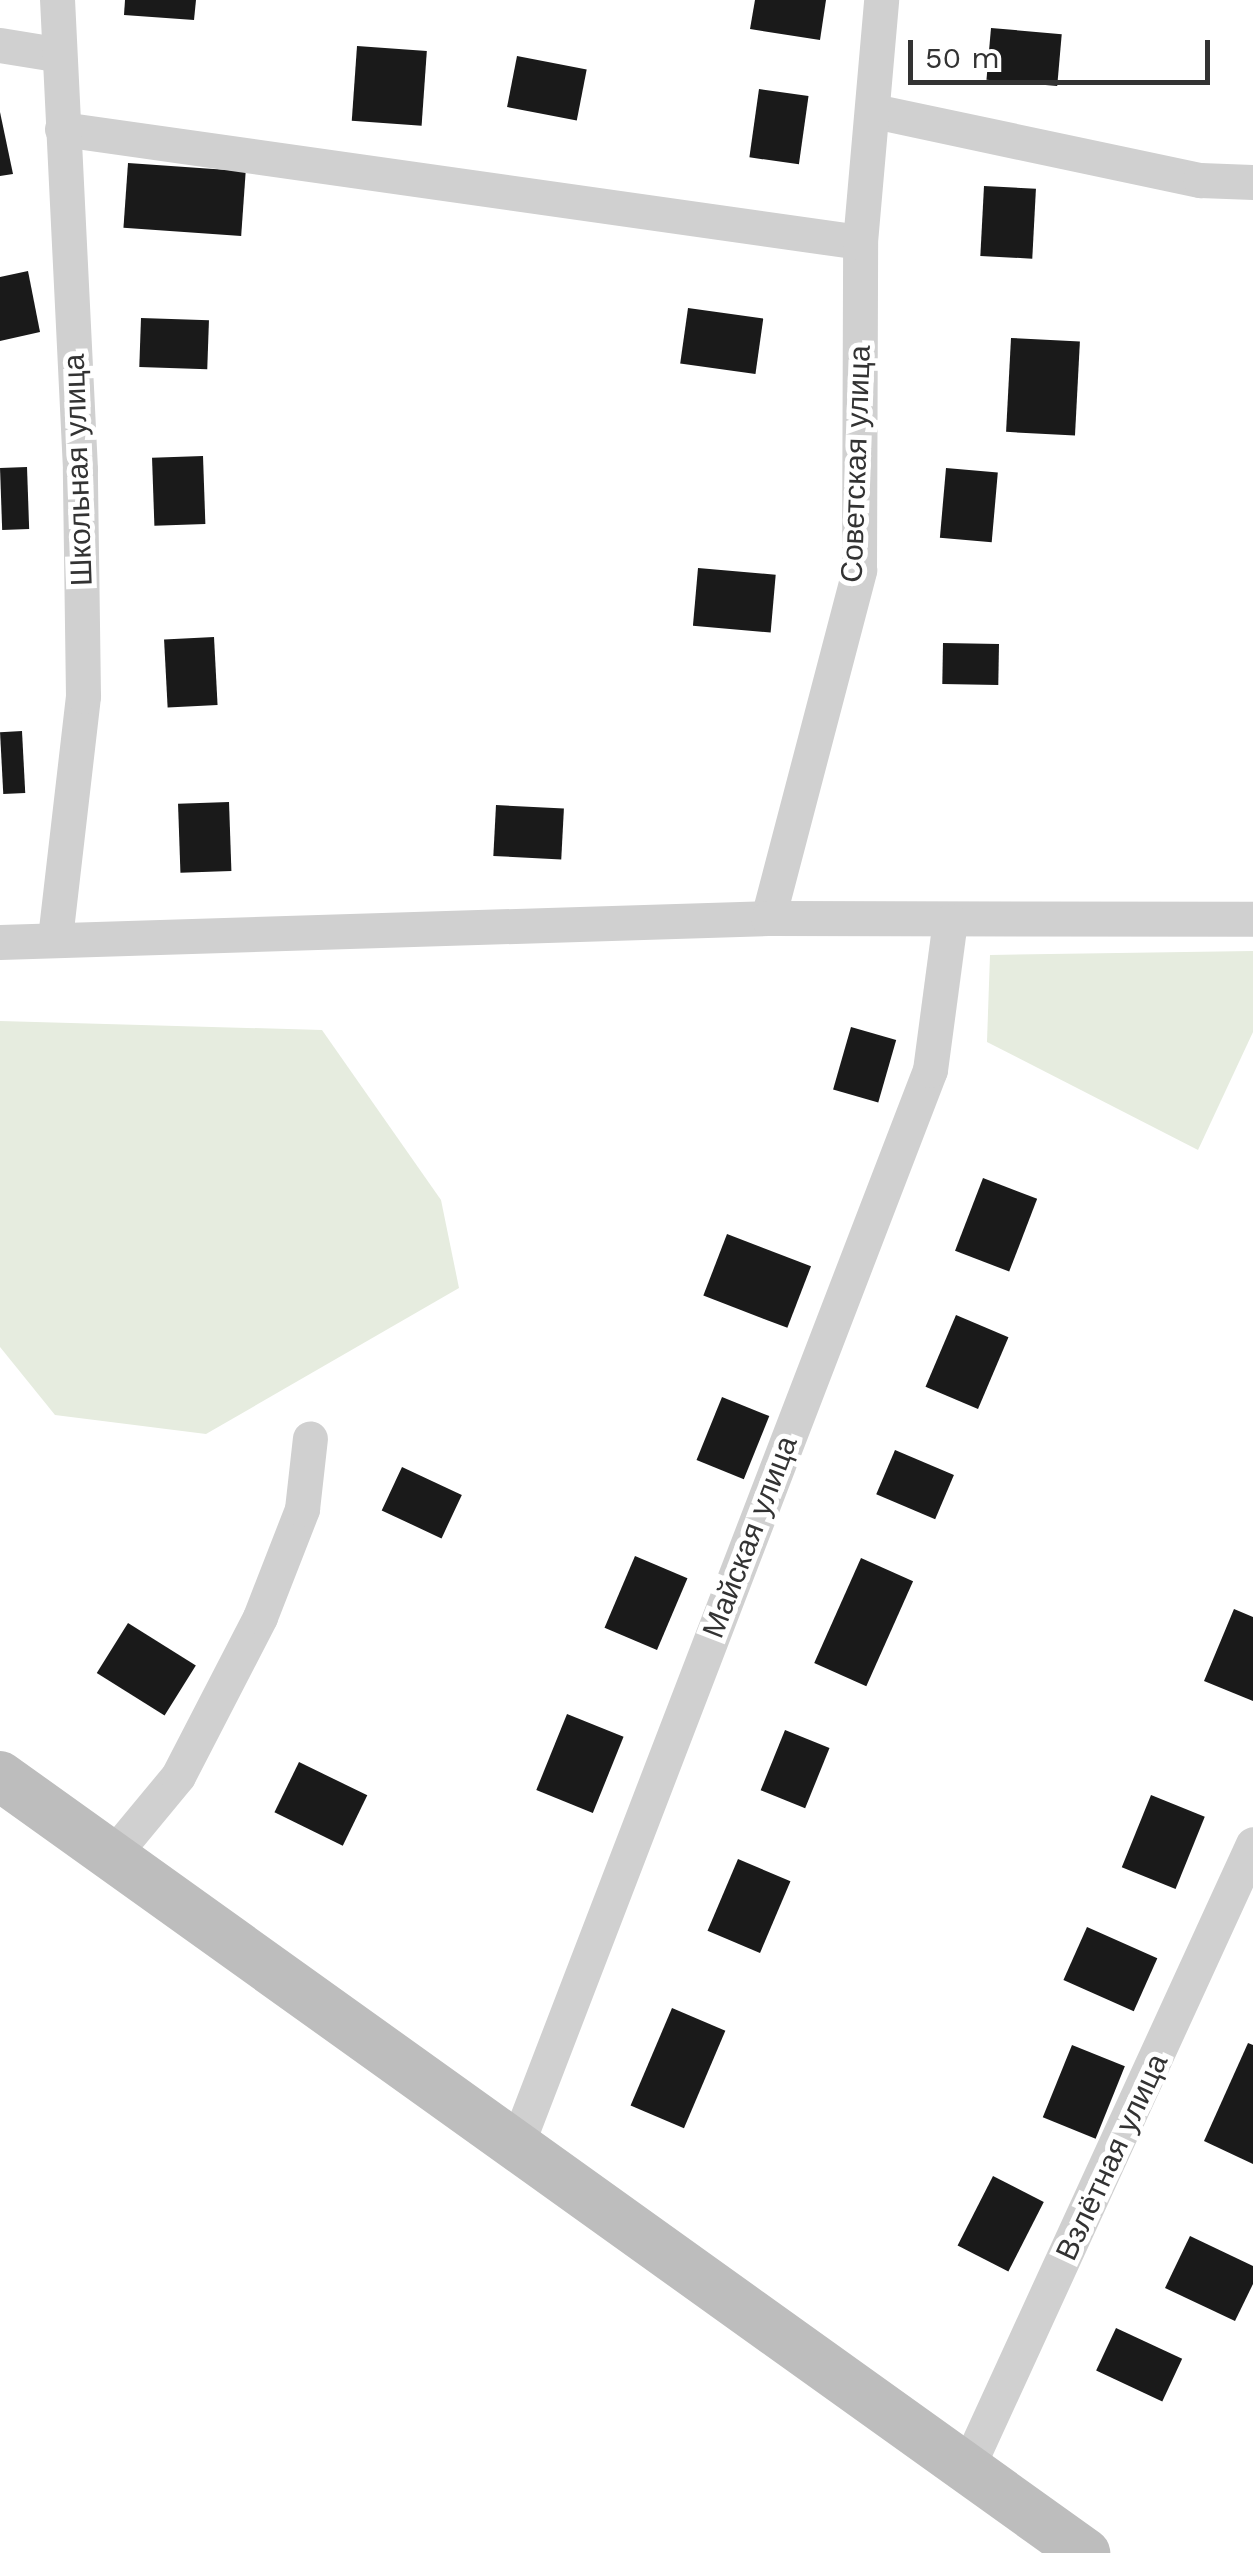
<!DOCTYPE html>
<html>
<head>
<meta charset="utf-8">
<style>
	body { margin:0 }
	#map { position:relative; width:1253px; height:2553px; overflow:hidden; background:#fff; font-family:"Work Sans",sans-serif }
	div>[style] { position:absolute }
	.green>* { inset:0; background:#e6ecdf }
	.building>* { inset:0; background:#1a1a1a; transform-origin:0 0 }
	.street>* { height:35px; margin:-17.5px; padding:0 17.5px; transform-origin:17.5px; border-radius:17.5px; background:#d0d0d0 }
	.secondary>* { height:50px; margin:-25px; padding:0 25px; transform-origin:25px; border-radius:25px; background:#bdbdbd }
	span { translate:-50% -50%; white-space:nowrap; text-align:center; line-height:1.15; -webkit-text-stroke:10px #fff; paint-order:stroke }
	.street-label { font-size:30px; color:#333 }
	.scale { position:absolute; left:908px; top:40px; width:302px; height:45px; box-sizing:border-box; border:5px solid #333; border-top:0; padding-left:12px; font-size:30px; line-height:35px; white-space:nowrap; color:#333; -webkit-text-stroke:8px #fff; paint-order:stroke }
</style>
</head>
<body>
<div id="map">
	<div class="green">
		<div style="clip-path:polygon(1253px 951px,1253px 1032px,1198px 1150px,987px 1042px,990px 955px)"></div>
		<div style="clip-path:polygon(0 1021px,322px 1030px,441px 1200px,459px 1288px,206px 1434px,55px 1415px,0 1347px)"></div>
	</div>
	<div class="building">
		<div style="clip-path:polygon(125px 0,196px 0,194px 20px,124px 15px)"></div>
		<div style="clip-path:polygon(755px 0,826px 0,820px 40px,750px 29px)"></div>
		<div style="left:991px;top:28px;width:71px;height:52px;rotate:5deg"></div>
		<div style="left:357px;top:46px;width:70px;height:75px;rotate:4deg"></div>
		<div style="left:517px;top:56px;width:71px;height:52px;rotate:11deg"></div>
		<div style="left:759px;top:89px;width:50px;height:69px;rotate:8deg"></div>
		<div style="clip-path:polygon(0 112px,13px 174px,0 176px)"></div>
		<div style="left:128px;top:163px;width:118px;height:65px;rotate:4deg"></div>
		<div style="left:984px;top:186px;width:52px;height:70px;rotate:3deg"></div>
		<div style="clip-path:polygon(28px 271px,40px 332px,0 341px,0 277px)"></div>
		<div style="left:688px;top:308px;width:76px;height:56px;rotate:8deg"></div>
		<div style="left:141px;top:318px;width:68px;height:49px;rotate:2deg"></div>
		<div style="left:1011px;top:338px;width:69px;height:94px;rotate:3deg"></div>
		<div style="left:203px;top:456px;width:68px;height:51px;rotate:88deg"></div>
		<div style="left:27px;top:467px;width:62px;height:27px;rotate:88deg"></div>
		<div style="left:946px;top:468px;width:52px;height:70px;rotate:5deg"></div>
		<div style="left:698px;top:568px;width:78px;height:58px;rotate:5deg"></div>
		<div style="left:214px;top:637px;width:68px;height:50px;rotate:87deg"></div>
		<div style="left:943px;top:643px;width:56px;height:41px;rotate:1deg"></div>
		<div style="left:22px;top:731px;width:62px;height:22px;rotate:87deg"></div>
		<div style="left:229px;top:802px;width:69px;height:51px;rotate:88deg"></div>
		<div style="left:496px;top:805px;width:68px;height:51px;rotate:3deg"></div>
		<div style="left:851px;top:1027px;width:47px;height:65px;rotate:16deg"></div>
		<div style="left:983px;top:1178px;width:58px;height:78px;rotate:21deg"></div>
		<div style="left:727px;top:1234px;width:90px;height:66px;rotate:21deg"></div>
		<div style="left:956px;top:1315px;width:57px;height:78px;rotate:23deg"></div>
		<div style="left:722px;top:1397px;width:51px;height:68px;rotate:22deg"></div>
		<div style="left:895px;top:1450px;width:64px;height:48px;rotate:23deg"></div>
		<div style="left:402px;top:1467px;width:66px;height:48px;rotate:25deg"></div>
		<div style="left:635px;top:1556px;width:57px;height:78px;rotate:23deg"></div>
		<div style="left:861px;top:1558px;width:57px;height:115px;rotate:24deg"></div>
		<div style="clip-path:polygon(1234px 1609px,1253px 1617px,1253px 1701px,1204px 1681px)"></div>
		<div style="left:128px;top:1623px;width:80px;height:59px;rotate:32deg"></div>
		<div style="left:567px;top:1714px;width:61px;height:82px;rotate:22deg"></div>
		<div style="left:785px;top:1730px;width:48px;height:65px;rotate:22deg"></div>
		<div style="left:299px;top:1762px;width:76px;height:56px;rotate:26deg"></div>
		<div style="left:1151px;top:1795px;width:58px;height:78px;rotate:22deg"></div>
		<div style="left:738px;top:1859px;width:57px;height:78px;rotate:23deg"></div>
		<div style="left:1087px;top:1927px;width:77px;height:58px;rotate:24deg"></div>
		<div style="left:672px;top:2008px;width:58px;height:106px;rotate:23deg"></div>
		<div style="clip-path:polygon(1248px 2043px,1253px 2045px,1253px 2164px,1204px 2141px)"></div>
		<div style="left:1072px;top:2045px;width:57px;height:78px;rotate:22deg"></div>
		<div style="left:993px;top:2176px;width:57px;height:78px;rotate:27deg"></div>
		<div style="clip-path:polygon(1190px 2236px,1253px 2266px,1253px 2284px,1235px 2321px,1165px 2288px)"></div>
		<div style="left:1116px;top:2328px;width:73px;height:47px;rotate:25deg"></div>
	</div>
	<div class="street">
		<div style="left:0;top:45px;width:56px;rotate:9.3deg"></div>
		<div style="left:874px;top:111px;width:333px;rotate:12deg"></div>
		<div style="left:1200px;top:180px;width:53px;rotate:2.2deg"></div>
		<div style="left:62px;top:129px;width:806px;rotate:8.06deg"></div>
		<div style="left:768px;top:918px;width:360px;rotate:-75.3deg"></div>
		<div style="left:859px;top:570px;width:328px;rotate:-89.8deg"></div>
		<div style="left:860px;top:242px;width:243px;rotate:-85deg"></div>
		<div style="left:55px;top:938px;width:244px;rotate:-83.4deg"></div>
		<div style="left:83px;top:696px;width:227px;rotate:-90.8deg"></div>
		<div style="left:80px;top:469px;width:470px;rotate:-92.8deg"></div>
		<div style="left:0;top:942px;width:768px;rotate:-1.79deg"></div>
		<div style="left:768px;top:918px;width:485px;rotate:0.1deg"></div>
		<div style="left:111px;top:1857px;width:105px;rotate:-50.4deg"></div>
		<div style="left:178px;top:1776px;width:179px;rotate:-62.7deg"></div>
		<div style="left:260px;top:1617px;width:116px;rotate:-68.7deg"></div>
		<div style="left:302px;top:1509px;width:71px;rotate:-83.6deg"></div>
		<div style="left:517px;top:2144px;width:1151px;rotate:-68.97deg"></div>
		<div style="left:930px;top:1070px;width:150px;rotate:-82.4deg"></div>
		<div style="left:967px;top:2468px;width:686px;rotate:-65.38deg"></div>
	</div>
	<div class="secondary">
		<div style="left:0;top:1776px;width:1335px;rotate:35.61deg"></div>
	</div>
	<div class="street-label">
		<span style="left:856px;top:464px;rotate:-88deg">Советская улица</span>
		<span style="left:78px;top:470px;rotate:-92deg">Школьная улица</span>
		<span style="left:750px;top:1537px;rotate:-69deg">Майская улица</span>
		<span style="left:1112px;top:2157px;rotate:-65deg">Взлётная улица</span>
	</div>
	<div class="scale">50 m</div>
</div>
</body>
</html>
